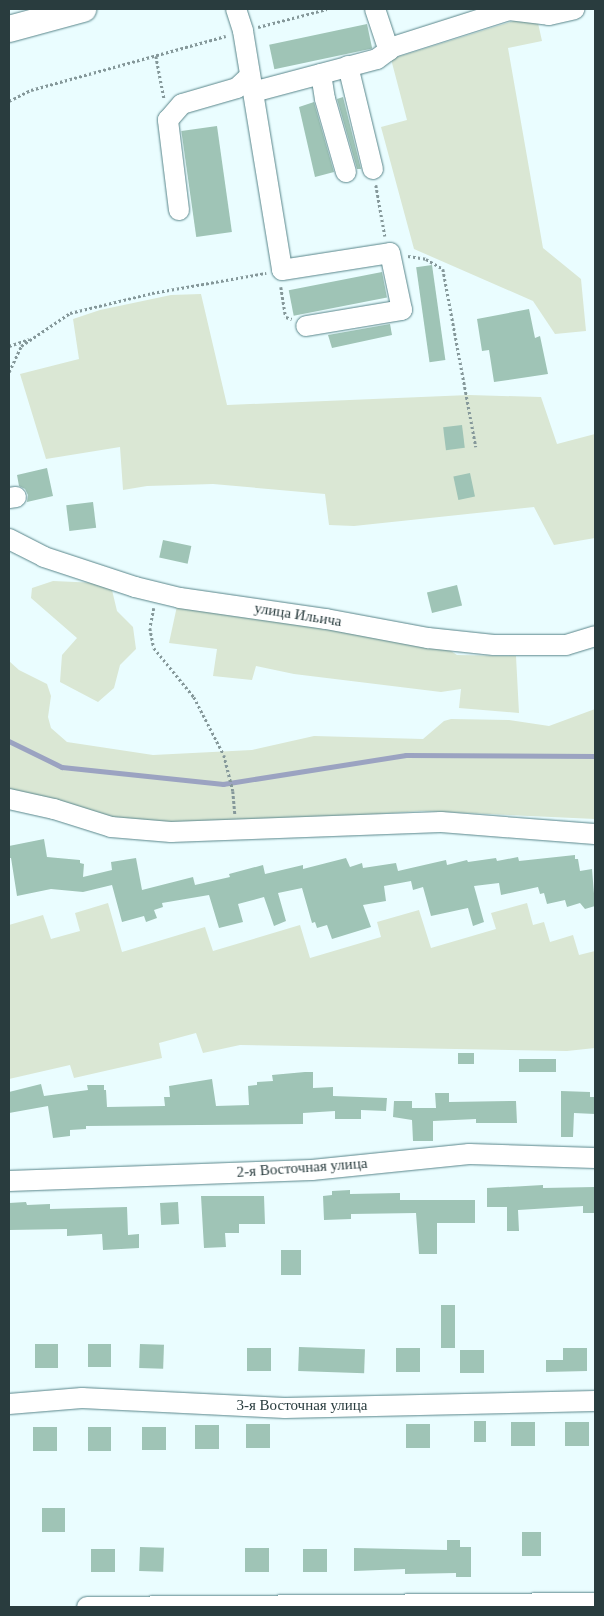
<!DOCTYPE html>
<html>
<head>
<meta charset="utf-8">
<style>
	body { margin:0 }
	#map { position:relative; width:604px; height:1616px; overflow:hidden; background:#eafdff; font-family:"Times New Roman",serif }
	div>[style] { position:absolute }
	.green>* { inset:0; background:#dae7d4 }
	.stream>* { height:4.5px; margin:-2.25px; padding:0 2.25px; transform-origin:2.25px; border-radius:2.25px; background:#9ba3c1 }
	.building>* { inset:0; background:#9fc4b6; transform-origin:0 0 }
	.path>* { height:2.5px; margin-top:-1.25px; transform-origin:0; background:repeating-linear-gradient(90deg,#85989a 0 2.5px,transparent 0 5px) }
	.roads { filter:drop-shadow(0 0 1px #58858a) drop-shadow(0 0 1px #58858a) }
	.minor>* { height:20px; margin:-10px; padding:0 10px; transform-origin:10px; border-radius:10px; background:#fff }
	.major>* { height:26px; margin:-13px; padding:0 13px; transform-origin:13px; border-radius:13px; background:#fff }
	span { translate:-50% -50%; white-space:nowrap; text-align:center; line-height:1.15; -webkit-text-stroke:4px #fff; paint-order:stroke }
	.street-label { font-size:15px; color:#293c3e }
	.frame { position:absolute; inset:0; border:10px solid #293c3e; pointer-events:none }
</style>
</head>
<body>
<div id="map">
	<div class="green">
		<div style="clip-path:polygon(536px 14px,542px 41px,508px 48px,543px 248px,581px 279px,586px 331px,555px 334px,533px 301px,414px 249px,381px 127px,407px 120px,391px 59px)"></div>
		<div style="clip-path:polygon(201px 294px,227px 405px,469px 395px,541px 397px,557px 444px,595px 434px,595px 538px,554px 545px,534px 507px,354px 526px,329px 525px,325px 494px,213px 484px,147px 486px,123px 490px,120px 447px,46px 459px,20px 374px,79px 359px,73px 319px,100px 310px,171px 295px)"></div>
		<div style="clip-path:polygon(53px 581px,98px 583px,112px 590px,117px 611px,133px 627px,136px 649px,120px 665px,114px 688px,98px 702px,60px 682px,62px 655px,77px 638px,31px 598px,32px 588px)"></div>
		<div style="clip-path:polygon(177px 606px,439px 643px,457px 655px,516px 656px,519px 713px,459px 708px,461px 689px,441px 692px,294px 674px,256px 666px,252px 680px,213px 676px,217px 649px,169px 643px)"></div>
		<div style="clip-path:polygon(9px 661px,19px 670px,47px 684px,51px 696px,48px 717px,51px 728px,67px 742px,153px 755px,252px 750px,314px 736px,423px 739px,444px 721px,451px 719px,509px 720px,549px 726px,595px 709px,595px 819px,422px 811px,318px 818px,150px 823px,99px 818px,9px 793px)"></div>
		<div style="clip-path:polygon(108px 903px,122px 952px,205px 927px,213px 951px,300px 925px,310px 958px,381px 937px,377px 922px,419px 910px,431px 948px,496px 929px,491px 913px,527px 903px,533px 925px,544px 922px,550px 942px,573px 935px,579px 955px,595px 951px,595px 1048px,567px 1051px,240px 1045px,203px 1053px,196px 1033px,159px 1043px,162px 1058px,74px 1078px,70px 1065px,9px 1079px,9px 925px,43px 915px,51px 939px,80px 931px,75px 913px)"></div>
	</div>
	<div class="stream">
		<div style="left:9px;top:741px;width:59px;rotate:26.1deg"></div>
		<div style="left:62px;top:767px;width:162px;rotate:6deg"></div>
		<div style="left:223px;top:784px;width:185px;rotate:-9deg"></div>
		<div style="left:406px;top:755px;width:189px;rotate:0.3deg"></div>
	</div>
	<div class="building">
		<div style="left:367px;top:24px;width:25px;height:100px;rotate:78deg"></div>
		<div style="clip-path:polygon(343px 97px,361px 169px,357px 169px,337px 99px)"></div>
		<div style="clip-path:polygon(314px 102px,334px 172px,315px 177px,299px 107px)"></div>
		<div style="left:217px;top:126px;width:107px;height:36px;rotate:82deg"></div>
		<div style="left:432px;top:265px;width:96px;height:16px;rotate:82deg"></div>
		<div style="left:382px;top:272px;width:26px;height:95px;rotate:79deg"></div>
		<div style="clip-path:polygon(529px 309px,535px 338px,540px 336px,548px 374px,494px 382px,489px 350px,482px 351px,477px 319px)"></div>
		<div style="clip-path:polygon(390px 324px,392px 335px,332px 348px,328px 335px)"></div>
		<div style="left:462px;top:425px;width:23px;height:19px;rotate:83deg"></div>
		<div style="clip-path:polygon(47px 468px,53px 496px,27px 502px,28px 495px,25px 489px,19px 486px,17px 475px)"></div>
		<div style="left:470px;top:473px;width:24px;height:17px;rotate:78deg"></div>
		<div style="left:93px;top:502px;width:26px;height:27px;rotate:83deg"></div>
		<div style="left:163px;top:540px;width:29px;height:18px;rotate:12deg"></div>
		<div style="left:457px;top:585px;width:21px;height:31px;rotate:76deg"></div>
		<div style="clip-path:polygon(44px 839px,47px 857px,80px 860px,80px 863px,84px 864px,83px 877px,112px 870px,111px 862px,136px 858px,142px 890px,193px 877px,195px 885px,230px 877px,229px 874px,263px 865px,265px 874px,303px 865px,303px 869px,346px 858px,350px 867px,362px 863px,363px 868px,396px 863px,398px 871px,446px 860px,447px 865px,467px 860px,468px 862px,496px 858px,497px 861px,518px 857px,519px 861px,575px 855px,575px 859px,578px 859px,580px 871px,592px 869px,595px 906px,585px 909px,580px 903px,567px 907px,565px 900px,547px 904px,544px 893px,540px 894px,538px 887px,501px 895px,499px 883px,474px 886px,484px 922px,473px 926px,468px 908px,431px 916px,423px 887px,413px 890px,411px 881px,384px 886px,386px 901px,363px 905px,371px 927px,332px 939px,327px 925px,317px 928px,315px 922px,312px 923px,302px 888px,278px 893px,286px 921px,274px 926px,264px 897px,238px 904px,243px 922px,219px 928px,209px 895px,162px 903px,163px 907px,154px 910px,157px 918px,146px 922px,144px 916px,122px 922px,112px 885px,83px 892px,51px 889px,17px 896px,11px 858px,9px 858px,9px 846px)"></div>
		<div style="left:458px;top:1053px;width:16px;height:11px"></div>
		<div style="left:519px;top:1059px;width:37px;height:13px"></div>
		<div style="clip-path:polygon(305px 1072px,313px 1072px,313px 1088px,333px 1087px,333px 1096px,387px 1098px,386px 1111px,361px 1110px,361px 1119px,335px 1119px,335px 1111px,303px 1113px,303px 1124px,86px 1126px,86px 1129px,70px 1130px,70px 1136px,53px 1138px,48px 1106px,9px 1113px,9px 1092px,41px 1084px,44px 1096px,88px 1090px,87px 1085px,104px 1085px,104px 1090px,106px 1090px,107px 1107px,165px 1106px,164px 1097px,170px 1097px,169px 1086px,212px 1079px,216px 1106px,249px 1105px,248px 1086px,257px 1085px,257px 1082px,273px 1081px,272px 1075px)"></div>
		<div style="clip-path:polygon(561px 1091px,590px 1092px,590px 1097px,595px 1097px,595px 1114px,574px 1113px,573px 1137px,561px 1137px)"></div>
		<div style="clip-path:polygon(435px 1093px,449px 1093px,449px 1102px,516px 1101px,517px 1123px,476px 1123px,476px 1119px,433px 1121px,433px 1141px,413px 1141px,412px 1120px,393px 1117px,394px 1101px,412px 1101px,412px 1108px,436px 1108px)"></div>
		<div style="clip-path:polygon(543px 1185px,543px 1188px,595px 1187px,595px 1213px,583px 1213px,583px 1206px,518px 1210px,519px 1231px,507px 1231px,507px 1207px,487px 1207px,487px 1188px)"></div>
		<div style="clip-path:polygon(350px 1190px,350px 1194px,400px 1193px,400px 1200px,475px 1200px,475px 1223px,437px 1223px,437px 1254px,419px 1254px,416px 1213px,351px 1214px,351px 1219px,324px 1220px,323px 1196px,332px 1195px,332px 1191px)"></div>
		<div style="clip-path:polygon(201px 1196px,264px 1196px,265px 1224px,239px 1224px,239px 1233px,225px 1233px,226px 1247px,204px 1248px)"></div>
		<div style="clip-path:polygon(26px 1202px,27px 1205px,50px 1204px,50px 1209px,127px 1207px,128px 1235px,139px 1234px,139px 1248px,103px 1250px,102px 1234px,67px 1236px,67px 1229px,9px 1230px,9px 1203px)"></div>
		<div style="left:178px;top:1202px;width:22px;height:18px;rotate:87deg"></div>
		<div style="left:281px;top:1250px;width:20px;height:25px"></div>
		<div style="left:441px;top:1305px;width:14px;height:43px"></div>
		<div style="left:35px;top:1344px;width:23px;height:24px"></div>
		<div style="left:88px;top:1344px;width:23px;height:23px"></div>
		<div style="left:140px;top:1344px;width:24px;height:24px;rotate:2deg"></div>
		<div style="left:299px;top:1347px;width:66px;height:24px;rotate:2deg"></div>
		<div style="left:247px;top:1348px;width:24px;height:23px"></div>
		<div style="left:396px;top:1348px;width:24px;height:24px"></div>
		<div style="clip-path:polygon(563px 1348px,587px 1348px,587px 1371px,546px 1372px,546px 1360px,563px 1360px)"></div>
		<div style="left:460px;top:1350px;width:24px;height:23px"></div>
		<div style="left:474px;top:1421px;width:12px;height:21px"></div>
		<div style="left:511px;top:1422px;width:24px;height:24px"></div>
		<div style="left:565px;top:1422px;width:24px;height:24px"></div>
		<div style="left:246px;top:1424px;width:24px;height:24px"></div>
		<div style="left:406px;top:1424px;width:24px;height:24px"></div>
		<div style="left:195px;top:1425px;width:24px;height:24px"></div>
		<div style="left:33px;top:1427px;width:24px;height:24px"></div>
		<div style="left:88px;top:1427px;width:23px;height:24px"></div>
		<div style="left:142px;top:1427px;width:24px;height:23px"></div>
		<div style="left:42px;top:1508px;width:23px;height:24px"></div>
		<div style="left:522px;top:1532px;width:19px;height:24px"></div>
		<div style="clip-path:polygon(447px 1540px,460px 1540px,460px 1547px,471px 1547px,471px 1577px,456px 1577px,456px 1573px,405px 1574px,405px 1569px,354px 1571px,354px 1548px,447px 1550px)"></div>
		<div style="left:140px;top:1547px;width:24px;height:24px;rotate:2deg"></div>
		<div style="left:245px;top:1548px;width:24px;height:24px"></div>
		<div style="left:91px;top:1549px;width:24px;height:23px"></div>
		<div style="left:303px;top:1549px;width:24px;height:23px"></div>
	</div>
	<div class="path">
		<div style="left:258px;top:27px;width:71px;rotate:-14.6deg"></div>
		<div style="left:156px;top:56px;width:43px;rotate:79.2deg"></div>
		<div style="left:9px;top:101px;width:25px;rotate:-27deg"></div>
		<div style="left:31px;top:90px;width:202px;rotate:-15.5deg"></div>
		<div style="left:376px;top:185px;width:52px;rotate:80deg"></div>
		<div style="left:408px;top:256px;width:18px;rotate:9deg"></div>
		<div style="left:426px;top:259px;width:20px;rotate:30deg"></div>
		<div style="left:443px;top:269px;width:181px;rotate:79.5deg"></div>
		<div style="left:281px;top:287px;width:30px;rotate:81deg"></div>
		<div style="left:286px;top:317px;width:6px;rotate:18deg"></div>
		<div style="left:9px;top:346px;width:21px;rotate:-19deg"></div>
		<div style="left:9px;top:372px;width:29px;rotate:-65deg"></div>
		<div style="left:21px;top:346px;width:59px;rotate:-34deg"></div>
		<div style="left:70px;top:313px;width:84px;rotate:-13.7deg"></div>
		<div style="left:152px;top:293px;width:116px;rotate:-10deg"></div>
		<div style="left:154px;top:608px;width:20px;rotate:101deg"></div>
		<div style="left:150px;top:628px;width:20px;rotate:79deg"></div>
		<div style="left:154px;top:648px;width:63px;rotate:50.8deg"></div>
		<div style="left:194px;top:697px;width:65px;rotate:62.7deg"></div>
		<div style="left:224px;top:755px;width:37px;rotate:76deg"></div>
		<div style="left:233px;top:791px;width:23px;rotate:85deg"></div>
	</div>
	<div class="roads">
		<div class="minor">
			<div style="left:236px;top:9px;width:23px;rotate:72deg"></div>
			<div style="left:243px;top:31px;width:242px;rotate:80.7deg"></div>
			<div style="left:282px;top:270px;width:109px;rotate:-8.9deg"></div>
			<div style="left:390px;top:253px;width:58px;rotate:78.1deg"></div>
			<div style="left:402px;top:310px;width:97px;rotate:170.5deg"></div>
			<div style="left:375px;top:9px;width:44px;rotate:71.6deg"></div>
			<div style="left:348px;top:66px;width:106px;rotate:76.4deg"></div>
			<div style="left:321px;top:74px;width:25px;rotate:81deg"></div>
			<div style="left:325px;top:99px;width:76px;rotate:74deg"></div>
			<div style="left:253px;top:92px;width:128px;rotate:-14.9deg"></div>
			<div style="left:377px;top:59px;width:20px;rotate:-37deg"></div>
			<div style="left:393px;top:47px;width:122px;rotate:-17.7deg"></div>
			<div style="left:509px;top:10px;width:40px;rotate:7.1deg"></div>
			<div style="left:549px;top:15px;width:26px;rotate:-13deg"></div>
			<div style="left:179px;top:210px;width:91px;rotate:-97deg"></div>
			<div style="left:168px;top:120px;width:21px;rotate:-49deg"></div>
			<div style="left:182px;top:104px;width:57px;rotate:-16.2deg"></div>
			<div style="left:237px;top:88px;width:16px;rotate:-43deg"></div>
			<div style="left:9px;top:498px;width:7px;rotate:-8deg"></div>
			<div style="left:9px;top:539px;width:39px;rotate:27deg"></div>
			<div style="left:44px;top:557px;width:96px;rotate:18.2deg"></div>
			<div style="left:135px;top:587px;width:46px;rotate:13.7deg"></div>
			<div style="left:180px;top:598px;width:148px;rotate:8.2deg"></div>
			<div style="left:326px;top:619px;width:104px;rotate:10.6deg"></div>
			<div style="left:428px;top:638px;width:66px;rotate:6.1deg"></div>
			<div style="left:494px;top:645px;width:72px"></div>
			<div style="left:566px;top:645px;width:30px;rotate:-17deg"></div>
			<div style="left:9px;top:799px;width:46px;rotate:12.5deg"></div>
			<div style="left:54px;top:809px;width:60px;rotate:17.5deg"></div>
			<div style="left:111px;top:827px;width:60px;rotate:4.8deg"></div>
			<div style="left:171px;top:832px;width:270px;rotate:-2.1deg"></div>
			<div style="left:441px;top:822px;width:154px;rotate:4.5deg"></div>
			<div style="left:9px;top:1181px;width:303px;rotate:-2.1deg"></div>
			<div style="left:312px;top:1170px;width:158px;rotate:-5.8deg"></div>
			<div style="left:469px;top:1154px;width:126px;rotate:1.8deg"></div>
			<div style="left:9px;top:1404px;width:73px;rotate:-4.7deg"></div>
			<div style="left:82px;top:1398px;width:203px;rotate:2.8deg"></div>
			<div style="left:285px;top:1408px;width:310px;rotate:-1.3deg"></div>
			<div style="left:87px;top:1607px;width:508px;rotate:-0.45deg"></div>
		</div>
		<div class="major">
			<div style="left:9px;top:29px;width:77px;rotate:-15.1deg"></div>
		</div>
	</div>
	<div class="street-label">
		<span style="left:298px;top:615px;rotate:9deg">улица Ильича</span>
		<span style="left:302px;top:1168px;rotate:-4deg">2-я Восточная улица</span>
		<span style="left:302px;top:1406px">3-я Восточная улица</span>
	</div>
	<div class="frame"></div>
</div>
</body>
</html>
